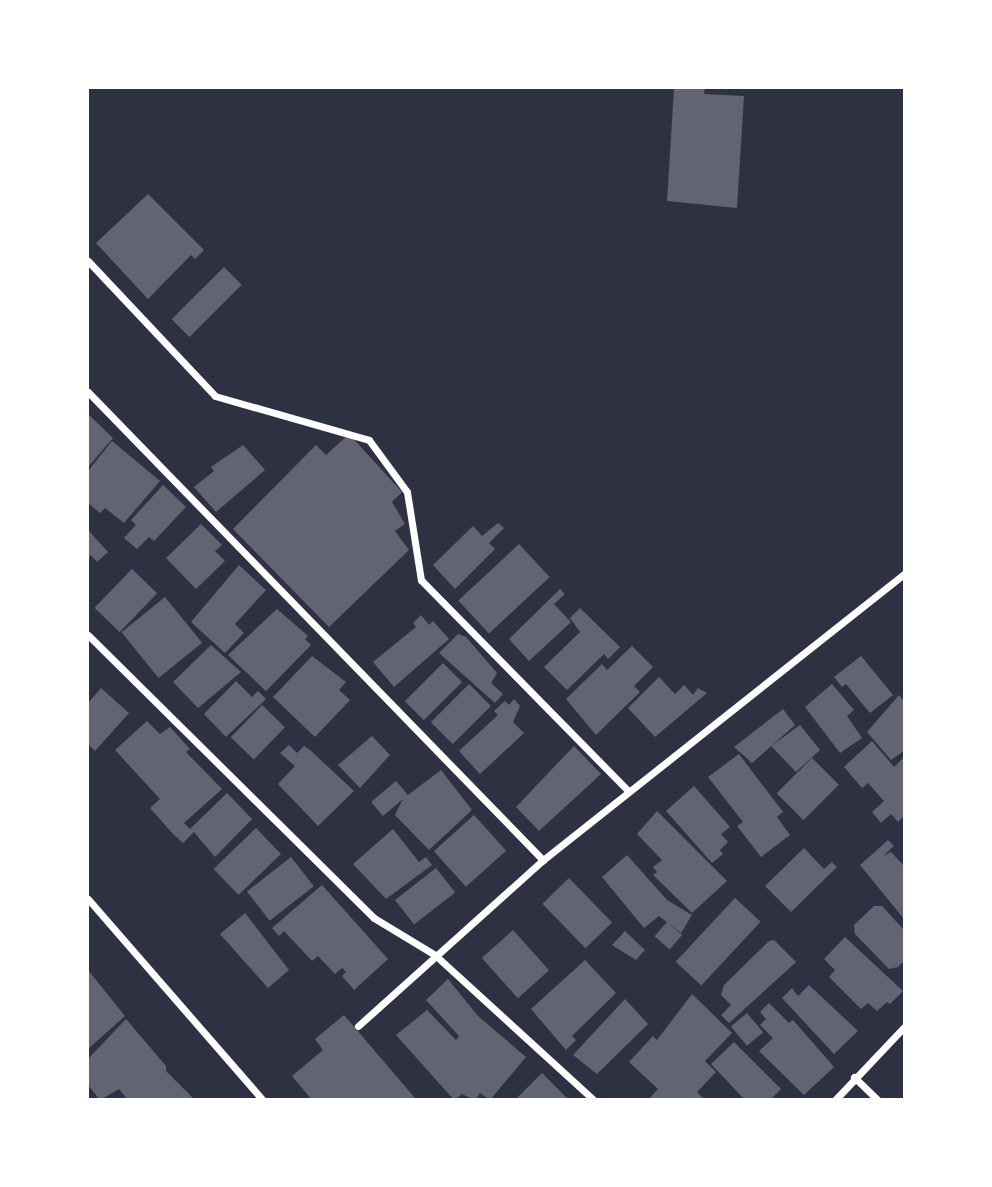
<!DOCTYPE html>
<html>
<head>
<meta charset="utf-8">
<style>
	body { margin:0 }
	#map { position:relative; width:992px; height:1187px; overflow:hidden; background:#2d3142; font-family:"PT Serif",serif }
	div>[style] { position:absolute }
	.building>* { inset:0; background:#626471; transform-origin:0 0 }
	.minor>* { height:7px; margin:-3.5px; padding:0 3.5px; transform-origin:3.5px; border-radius:3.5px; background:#fff }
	span { translate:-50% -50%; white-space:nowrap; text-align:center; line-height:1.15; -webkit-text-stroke:5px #fff; paint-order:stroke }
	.frame { position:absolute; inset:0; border:89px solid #fff; pointer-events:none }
</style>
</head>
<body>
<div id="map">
	<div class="building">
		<div style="clip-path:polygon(674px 88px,705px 88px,704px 94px,744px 96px,737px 208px,667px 201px)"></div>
		<div style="clip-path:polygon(148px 194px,204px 250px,195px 259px,191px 255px,148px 299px,96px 243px)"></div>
		<div style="left:224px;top:267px;width:25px;height:74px;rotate:45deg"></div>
		<div style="clip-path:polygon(88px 414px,113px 438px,88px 467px)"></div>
		<div style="clip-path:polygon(349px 434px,402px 492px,392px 502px,405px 524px,395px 531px,409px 550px,329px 627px,233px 529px,316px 445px,326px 455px)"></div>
		<div style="clip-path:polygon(112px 441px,160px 481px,124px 523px,105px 508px,100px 513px,88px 503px,88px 471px)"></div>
		<div style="clip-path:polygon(243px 445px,265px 470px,216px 512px,194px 487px,214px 471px,211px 467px)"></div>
		<div style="clip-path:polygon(163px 485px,186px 507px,154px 541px,149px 537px,137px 549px,124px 538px,136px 525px,131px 520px)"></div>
		<div style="clip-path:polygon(498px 523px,504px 528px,489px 543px,495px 549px,455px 589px,433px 565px,473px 526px,482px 536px)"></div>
		<div style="clip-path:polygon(201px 524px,222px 545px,215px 551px,225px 561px,196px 589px,166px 558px)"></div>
		<div style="clip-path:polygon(88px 530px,108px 552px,97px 562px,91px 555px,88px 559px)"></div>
		<div style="left:519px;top:544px;width:45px;height:83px;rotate:47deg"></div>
		<div style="clip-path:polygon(239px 565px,266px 590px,235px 624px,244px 633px,225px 653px,191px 622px)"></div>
		<div style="left:132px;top:569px;width:35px;height:54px;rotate:44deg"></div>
		<div style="clip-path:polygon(560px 589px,565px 594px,554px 604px,571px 622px,529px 661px,509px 639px)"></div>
		<div style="left:165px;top:597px;width:59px;height:56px;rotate:51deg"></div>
		<div style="clip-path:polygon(580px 608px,620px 647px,608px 659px,604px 654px,567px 690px,544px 667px,580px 632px,570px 618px)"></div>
		<div style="clip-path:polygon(277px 609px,308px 636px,305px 639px,311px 645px,266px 691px,228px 655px)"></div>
		<div style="clip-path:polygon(421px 615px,429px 625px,433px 621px,449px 639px,394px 687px,373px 662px,416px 627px,413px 623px)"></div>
		<div style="clip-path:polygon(458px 634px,466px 637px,497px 673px,491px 683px,503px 694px,495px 703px,439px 653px)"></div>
		<div style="clip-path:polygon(211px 645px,241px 672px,198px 708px,173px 682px)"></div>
		<div style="clip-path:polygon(632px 646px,653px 667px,634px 686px,640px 692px,596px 735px,566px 699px,602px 664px,607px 670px)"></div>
		<div style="clip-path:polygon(312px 656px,346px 682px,339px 690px,350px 700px,315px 737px,273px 697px)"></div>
		<div style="clip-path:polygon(861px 656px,893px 695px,870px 713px,846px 684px,842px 687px,834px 677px)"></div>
		<div style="left:443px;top:663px;width:27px;height:54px;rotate:45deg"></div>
		<div style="clip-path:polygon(659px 677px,675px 694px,684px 685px,693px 695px,698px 688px,707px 693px,655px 737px,628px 708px)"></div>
		<div style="clip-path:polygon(236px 681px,252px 697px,258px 691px,266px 699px,226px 737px,204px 714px)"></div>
		<div style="left:469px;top:684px;width:31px;height:54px;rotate:45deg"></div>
		<div style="clip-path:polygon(832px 684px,854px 710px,847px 716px,862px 738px,840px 753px,805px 707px)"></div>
		<div style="clip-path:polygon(101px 688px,129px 713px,95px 751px,88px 744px,88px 703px)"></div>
		<div style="clip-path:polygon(899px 695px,904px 701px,904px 751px,891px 760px,867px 732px)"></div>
		<div style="clip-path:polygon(514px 699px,520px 706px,513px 722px,524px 733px,480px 774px,459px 751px,498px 715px,494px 711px,505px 701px,509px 705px)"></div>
		<div style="left:262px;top:705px;width:32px;height:45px;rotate:44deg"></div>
		<div style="clip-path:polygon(783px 709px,795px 725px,752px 763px,734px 747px)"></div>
		<div style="clip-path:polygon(147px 721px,160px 734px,170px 727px,190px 749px,186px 752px,222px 789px,184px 823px,190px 829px,227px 793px,252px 819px,215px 857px,194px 832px,183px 843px,173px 834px,150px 808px,160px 799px,115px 750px)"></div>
		<div style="clip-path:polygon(800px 725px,820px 750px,796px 772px,771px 746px)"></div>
		<div style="clip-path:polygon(372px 736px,390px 755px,360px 788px,338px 765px)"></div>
		<div style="clip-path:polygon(872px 741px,894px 767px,904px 757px,904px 816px,898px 822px,891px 814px,881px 823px,872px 812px,884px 801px,868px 783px,862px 788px,844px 767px)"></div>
		<div style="clip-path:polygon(289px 745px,297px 753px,304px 746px,310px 750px,354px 791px,318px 826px,278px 784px,295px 766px,280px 753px)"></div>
		<div style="clip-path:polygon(574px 746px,601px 774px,539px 831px,516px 807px)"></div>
		<div style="clip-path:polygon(739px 754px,783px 812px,777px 817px,790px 835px,761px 857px,737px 826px,743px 822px,708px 777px)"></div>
		<div style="left:812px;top:758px;width:38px;height:50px;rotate:45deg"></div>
		<div style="clip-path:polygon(441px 770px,472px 810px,429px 850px,395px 815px,403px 799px,383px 816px,371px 802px,396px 781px,408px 795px)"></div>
		<div style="clip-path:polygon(694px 786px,730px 827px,721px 834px,728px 842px,720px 850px,723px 854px,712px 863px,666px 811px)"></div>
		<div style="clip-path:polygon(657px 811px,727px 881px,692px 913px,653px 875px,657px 872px,653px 867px,662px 860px,637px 834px)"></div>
		<div style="left:474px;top:815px;width:48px;height:54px;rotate:48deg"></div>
		<div style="left:256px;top:828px;width:36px;height:59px;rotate:46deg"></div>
		<div style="clip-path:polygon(393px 829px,419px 862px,426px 857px,432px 865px,386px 899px,353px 864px)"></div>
		<div style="clip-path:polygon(888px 840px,894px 846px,883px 856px,891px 852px,904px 866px,904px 919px,860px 865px)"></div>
		<div style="clip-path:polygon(804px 848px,824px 869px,832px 862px,837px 867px,791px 912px,765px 886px)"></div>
		<div style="clip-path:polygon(627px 855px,667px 900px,692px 915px,681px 933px,659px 916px,644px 928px,602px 877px)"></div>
		<div style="left:291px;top:857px;width:37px;height:56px;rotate:52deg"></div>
		<div style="left:436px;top:868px;width:31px;height:52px;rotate:52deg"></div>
		<div style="left:569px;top:878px;width:62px;height:37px;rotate:46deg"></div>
		<div style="clip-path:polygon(322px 885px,388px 959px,354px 990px,342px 976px,346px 972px,342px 968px,335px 974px,318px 956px,312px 961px,284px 931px,279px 936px,272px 928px)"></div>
		<div style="left:735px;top:898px;width:35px;height:87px;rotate:43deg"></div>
		<div style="clip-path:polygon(874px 906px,882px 906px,904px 930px,904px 961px,898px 967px,889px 969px,855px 934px,854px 925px)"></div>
		<div style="clip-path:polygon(245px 913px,289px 970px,268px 988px,220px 934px)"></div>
		<div style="left:667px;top:922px;width:20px;height:19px;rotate:41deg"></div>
		<div style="left:513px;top:930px;width:54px;height:42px;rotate:48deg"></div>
		<div style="clip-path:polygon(625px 931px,645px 950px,636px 960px,612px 945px)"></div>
		<div style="clip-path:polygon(845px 937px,903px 991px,890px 1004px,887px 1002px,877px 1011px,868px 1003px,861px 1009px,829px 977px,835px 970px,824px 959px)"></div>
		<div style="clip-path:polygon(774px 940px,796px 962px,729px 1023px,721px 1015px,731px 1005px,721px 995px,724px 985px,769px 941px)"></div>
		<div style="clip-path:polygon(585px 960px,616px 993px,572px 1036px,576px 1040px,566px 1050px,531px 1009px)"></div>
		<div style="clip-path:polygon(88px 970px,125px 1016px,88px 1049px)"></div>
		<div style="clip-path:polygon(448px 979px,478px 1016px,526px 1057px,490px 1100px,480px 1093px,475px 1100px,462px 1094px,454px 1100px,396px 1035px,427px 1010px,456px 1040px,459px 1036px,426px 1000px)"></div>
		<div style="clip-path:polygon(809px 985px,858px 1031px,834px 1054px,782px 998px,792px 988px,798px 996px)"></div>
		<div style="clip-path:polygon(692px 994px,732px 1033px,705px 1061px,716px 1072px,697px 1092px,705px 1100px,648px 1100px,658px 1089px,629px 1062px,653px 1036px,657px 1040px)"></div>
		<div style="clip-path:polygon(625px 999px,648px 1024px,597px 1074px,573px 1055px)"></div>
		<div style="clip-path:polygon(769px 1003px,789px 1023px,793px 1020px,834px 1067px,804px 1095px,759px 1051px,773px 1038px,760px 1025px,766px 1019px,760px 1012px)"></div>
		<div style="left:747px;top:1013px;width:25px;height:21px;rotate:50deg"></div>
		<div style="clip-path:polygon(344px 1015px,415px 1098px,413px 1100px,312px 1100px,292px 1076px,323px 1050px,315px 1039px)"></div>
		<div style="clip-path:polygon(126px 1019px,166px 1066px,166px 1071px,195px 1100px,128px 1100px,119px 1089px,100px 1100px,88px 1085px,88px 1059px)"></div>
		<div style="clip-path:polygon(734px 1042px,781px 1089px,770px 1100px,745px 1100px,711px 1064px)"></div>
		<div style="clip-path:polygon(542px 1073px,569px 1100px,515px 1100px)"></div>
	</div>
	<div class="minor">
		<div style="left:88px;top:261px;width:185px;rotate:46.7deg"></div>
		<div style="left:215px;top:396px;width:160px;rotate:15.9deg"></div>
		<div style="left:369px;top:440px;width:64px;rotate:53.8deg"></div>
		<div style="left:407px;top:492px;width:89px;rotate:81deg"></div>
		<div style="left:421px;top:580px;width:296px;rotate:45.5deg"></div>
		<div style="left:88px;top:392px;width:653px;rotate:45.81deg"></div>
		<div style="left:88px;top:635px;width:402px;rotate:44.7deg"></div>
		<div style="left:374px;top:918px;width:71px;rotate:31.2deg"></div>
		<div style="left:435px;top:955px;width:215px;rotate:42.4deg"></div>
		<div style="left:88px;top:899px;width:267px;rotate:49deg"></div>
		<div style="left:358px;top:1026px;width:249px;rotate:-41.9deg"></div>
		<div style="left:543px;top:860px;width:461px;rotate:-38.4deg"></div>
		<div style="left:854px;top:1077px;width:33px;rotate:44deg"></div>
		<div style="left:835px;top:1100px;width:100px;rotate:-46.6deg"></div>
	</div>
	<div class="frame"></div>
</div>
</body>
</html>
